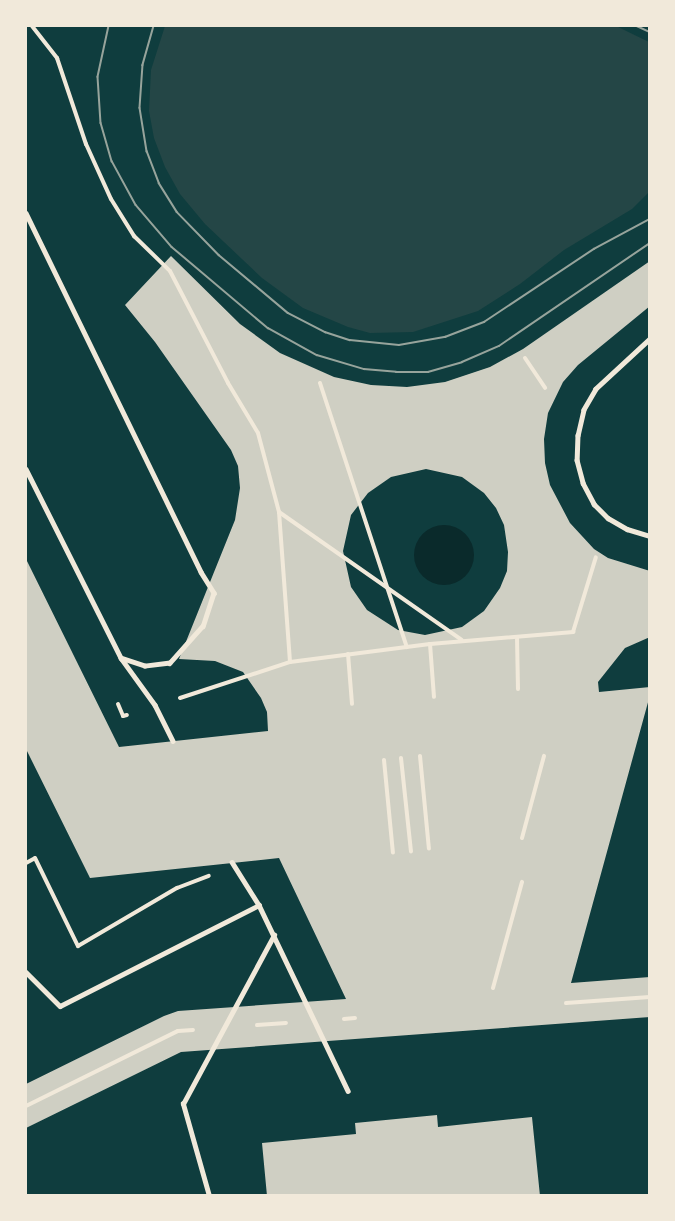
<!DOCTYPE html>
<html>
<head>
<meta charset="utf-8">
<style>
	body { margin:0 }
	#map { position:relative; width:675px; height:1221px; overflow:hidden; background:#0f3d3e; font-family:Ubuntu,sans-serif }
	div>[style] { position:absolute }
	.green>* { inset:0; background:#244646 }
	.water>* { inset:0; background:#0a2a2b }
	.round { border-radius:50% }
	.building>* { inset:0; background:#cfcfc3 }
	.path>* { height:4px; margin:-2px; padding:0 2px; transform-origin:2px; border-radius:2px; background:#f1e9da }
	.service>* { height:4.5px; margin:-2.25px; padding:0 2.25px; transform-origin:2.25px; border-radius:2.25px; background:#f1e9da }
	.tram>* { height:1.5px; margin:-0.75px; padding:0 0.75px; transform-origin:0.75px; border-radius:0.75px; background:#97a49c }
	span { translate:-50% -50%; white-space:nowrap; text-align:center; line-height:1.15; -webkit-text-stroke:4.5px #f1e9da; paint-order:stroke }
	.frame { position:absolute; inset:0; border:27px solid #f1e9da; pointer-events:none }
</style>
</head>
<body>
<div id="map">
	<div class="green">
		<div style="clip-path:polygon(165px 26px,616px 26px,649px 42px,649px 192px,632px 209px,564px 250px,520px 284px,478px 311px,413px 332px,370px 333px,348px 327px,303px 308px,262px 278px,205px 224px,180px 194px,165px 167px,154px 138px,149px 111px,151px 70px)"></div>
	</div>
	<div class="water">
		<div class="round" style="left:414px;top:525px;width:60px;height:60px"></div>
	</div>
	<div class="building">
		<div style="clip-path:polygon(evenodd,171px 256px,240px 324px,280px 353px,334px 377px,371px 385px,407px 387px,445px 382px,490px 367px,523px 349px,650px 261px,650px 306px,578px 365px,563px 382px,548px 413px,544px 439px,545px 463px,550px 485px,570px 523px,594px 549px,608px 558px,650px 571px,650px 637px,625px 648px,598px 682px,599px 692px,650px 687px,650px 695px,571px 983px,650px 977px,650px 1017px,181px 1052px,26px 1128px,26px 1084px,164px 1016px,178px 1011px,346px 999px,279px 858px,90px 878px,26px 749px,26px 559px,119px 747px,268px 731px,267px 712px,261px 698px,243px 672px,215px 661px,179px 659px,235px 520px,240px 488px,238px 466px,231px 450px,155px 342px,125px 305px,171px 256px,426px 469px,462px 477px,484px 493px,496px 508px,504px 525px,508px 552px,507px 571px,500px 588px,484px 611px,462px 627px,425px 635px,398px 630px,367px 610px,351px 587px,343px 551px,351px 515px,368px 493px,391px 477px,426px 469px)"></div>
		<div style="clip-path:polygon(437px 1115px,438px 1127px,532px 1117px,540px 1196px,267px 1196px,262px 1143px,356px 1134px,355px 1123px)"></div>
	</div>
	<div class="path">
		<div style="left:32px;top:26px;width:41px;rotate:52deg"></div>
		<div style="left:57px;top:58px;width:91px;rotate:71.4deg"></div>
		<div style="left:86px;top:144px;width:60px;rotate:65.6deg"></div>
		<div style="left:111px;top:199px;width:44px;rotate:58.1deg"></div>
		<div style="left:134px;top:236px;width:50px;rotate:44.2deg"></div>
		<div style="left:170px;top:271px;width:126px;rotate:62.6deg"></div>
		<div style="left:228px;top:383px;width:58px;rotate:59deg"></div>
		<div style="left:258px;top:433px;width:82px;rotate:75.1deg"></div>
		<div style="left:279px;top:512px;width:150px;rotate:85.8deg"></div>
		<div style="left:525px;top:358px;width:36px;rotate:56deg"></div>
		<div style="left:320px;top:383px;width:278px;rotate:71.8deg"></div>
		<div style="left:279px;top:512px;width:223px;rotate:35deg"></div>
		<div style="left:517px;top:637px;width:52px;rotate:88.9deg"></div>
		<div style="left:430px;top:644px;width:53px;rotate:85.7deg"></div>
		<div style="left:348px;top:654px;width:50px;rotate:85.4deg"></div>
		<div style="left:180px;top:698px;width:116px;rotate:-18.1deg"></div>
		<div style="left:290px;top:662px;width:141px;rotate:-7.3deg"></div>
		<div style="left:430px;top:644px;width:144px;rotate:-4.8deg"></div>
		<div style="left:573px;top:632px;width:78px;rotate:-73deg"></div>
		<div style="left:118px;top:704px;width:13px;rotate:67deg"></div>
		<div style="left:123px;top:716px;width:4px;rotate:-14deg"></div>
		<div style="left:420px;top:756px;width:93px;rotate:84.5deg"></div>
		<div style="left:401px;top:758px;width:94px;rotate:83.9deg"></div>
		<div style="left:384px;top:760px;width:93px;rotate:84.5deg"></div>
		<div style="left:522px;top:838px;width:85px;rotate:-75deg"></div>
		<div style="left:26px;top:863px;width:10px;rotate:-29deg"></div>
		<div style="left:35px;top:858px;width:98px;rotate:64deg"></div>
		<div style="left:78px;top:946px;width:115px;rotate:-30.4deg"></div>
		<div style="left:177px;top:888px;width:34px;rotate:-21deg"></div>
		<div style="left:493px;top:988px;width:110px;rotate:-74.7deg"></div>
		<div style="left:566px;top:1003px;width:84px;rotate:-4.1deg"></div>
		<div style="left:344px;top:1019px;width:11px;rotate:-5deg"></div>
		<div style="left:257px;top:1025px;width:29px;rotate:-4deg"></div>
		<div style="left:26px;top:1106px;width:169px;rotate:-26.3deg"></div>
		<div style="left:178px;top:1031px;width:15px;rotate:-4deg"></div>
	</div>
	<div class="service">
		<div style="left:26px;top:213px;width:399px;rotate:64deg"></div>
		<div style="left:201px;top:572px;width:25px;rotate:58deg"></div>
		<div style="left:214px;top:593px;width:35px;rotate:108deg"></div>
		<div style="left:203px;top:626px;width:50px;rotate:131.7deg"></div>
		<div style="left:170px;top:663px;width:25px;rotate:173deg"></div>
		<div style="left:145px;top:666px;width:25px;rotate:-162deg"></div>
		<div style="left:650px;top:339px;width:74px;rotate:137.2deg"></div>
		<div style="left:596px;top:389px;width:24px;rotate:120deg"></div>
		<div style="left:584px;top:410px;width:26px;rotate:103deg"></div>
		<div style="left:578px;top:435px;width:25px;rotate:92deg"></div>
		<div style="left:577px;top:460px;width:24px;rotate:75deg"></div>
		<div style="left:583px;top:483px;width:24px;rotate:62deg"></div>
		<div style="left:594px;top:504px;width:20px;rotate:45deg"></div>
		<div style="left:608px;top:518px;width:22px;rotate:30deg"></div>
		<div style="left:627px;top:529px;width:24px;rotate:17deg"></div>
		<div style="left:26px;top:469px;width:212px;rotate:63.3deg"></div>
		<div style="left:121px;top:658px;width:58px;rotate:54.1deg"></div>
		<div style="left:155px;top:705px;width:40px;rotate:63.4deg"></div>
		<div style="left:232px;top:862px;width:51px;rotate:57.9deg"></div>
		<div style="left:259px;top:905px;width:206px;rotate:64.4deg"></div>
		<div style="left:26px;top:972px;width:48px;rotate:45deg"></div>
		<div style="left:60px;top:1006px;width:223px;rotate:-26.9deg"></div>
		<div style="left:209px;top:1196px;width:96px;rotate:-105.8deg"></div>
		<div style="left:183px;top:1104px;width:192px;rotate:-61.7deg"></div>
	</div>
	<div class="tram">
		<div style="left:109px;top:26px;width:52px;rotate:102.2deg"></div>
		<div style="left:98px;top:77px;width:46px;rotate:86.3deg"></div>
		<div style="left:101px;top:123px;width:40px;rotate:74deg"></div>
		<div style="left:112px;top:161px;width:50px;rotate:61.4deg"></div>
		<div style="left:136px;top:205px;width:55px;rotate:49.4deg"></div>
		<div style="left:172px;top:247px;width:126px;rotate:40.2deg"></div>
		<div style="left:268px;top:328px;width:56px;rotate:28.9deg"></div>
		<div style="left:317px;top:355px;width:49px;rotate:16.6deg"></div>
		<div style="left:364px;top:369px;width:32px;rotate:5deg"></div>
		<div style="left:396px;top:372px;width:32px"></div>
		<div style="left:428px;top:372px;width:35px;rotate:-16deg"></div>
		<div style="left:462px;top:362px;width:40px;rotate:-23.4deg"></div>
		<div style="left:499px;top:346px;width:183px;rotate:-34.3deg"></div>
		<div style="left:154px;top:26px;width:41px;rotate:105.8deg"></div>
		<div style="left:143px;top:65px;width:43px;rotate:94deg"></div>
		<div style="left:140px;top:108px;width:44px;rotate:80.8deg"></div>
		<div style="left:147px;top:151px;width:34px;rotate:69deg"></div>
		<div style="left:159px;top:183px;width:34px;rotate:58deg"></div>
		<div style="left:177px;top:212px;width:60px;rotate:45.7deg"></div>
		<div style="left:219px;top:255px;width:90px;rotate:40deg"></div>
		<div style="left:288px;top:313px;width:42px;rotate:27.2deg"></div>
		<div style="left:325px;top:332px;width:26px;rotate:18deg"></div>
		<div style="left:350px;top:340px;width:49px;rotate:5.8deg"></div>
		<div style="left:399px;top:345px;width:47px;rotate:-9.9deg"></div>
		<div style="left:445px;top:337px;width:42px;rotate:-21deg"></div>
		<div style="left:484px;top:322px;width:132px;rotate:-33.6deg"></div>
		<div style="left:594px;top:249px;width:64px;rotate:-28.2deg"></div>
		<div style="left:637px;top:26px;width:14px;rotate:25deg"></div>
	</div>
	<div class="frame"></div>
</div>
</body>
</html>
